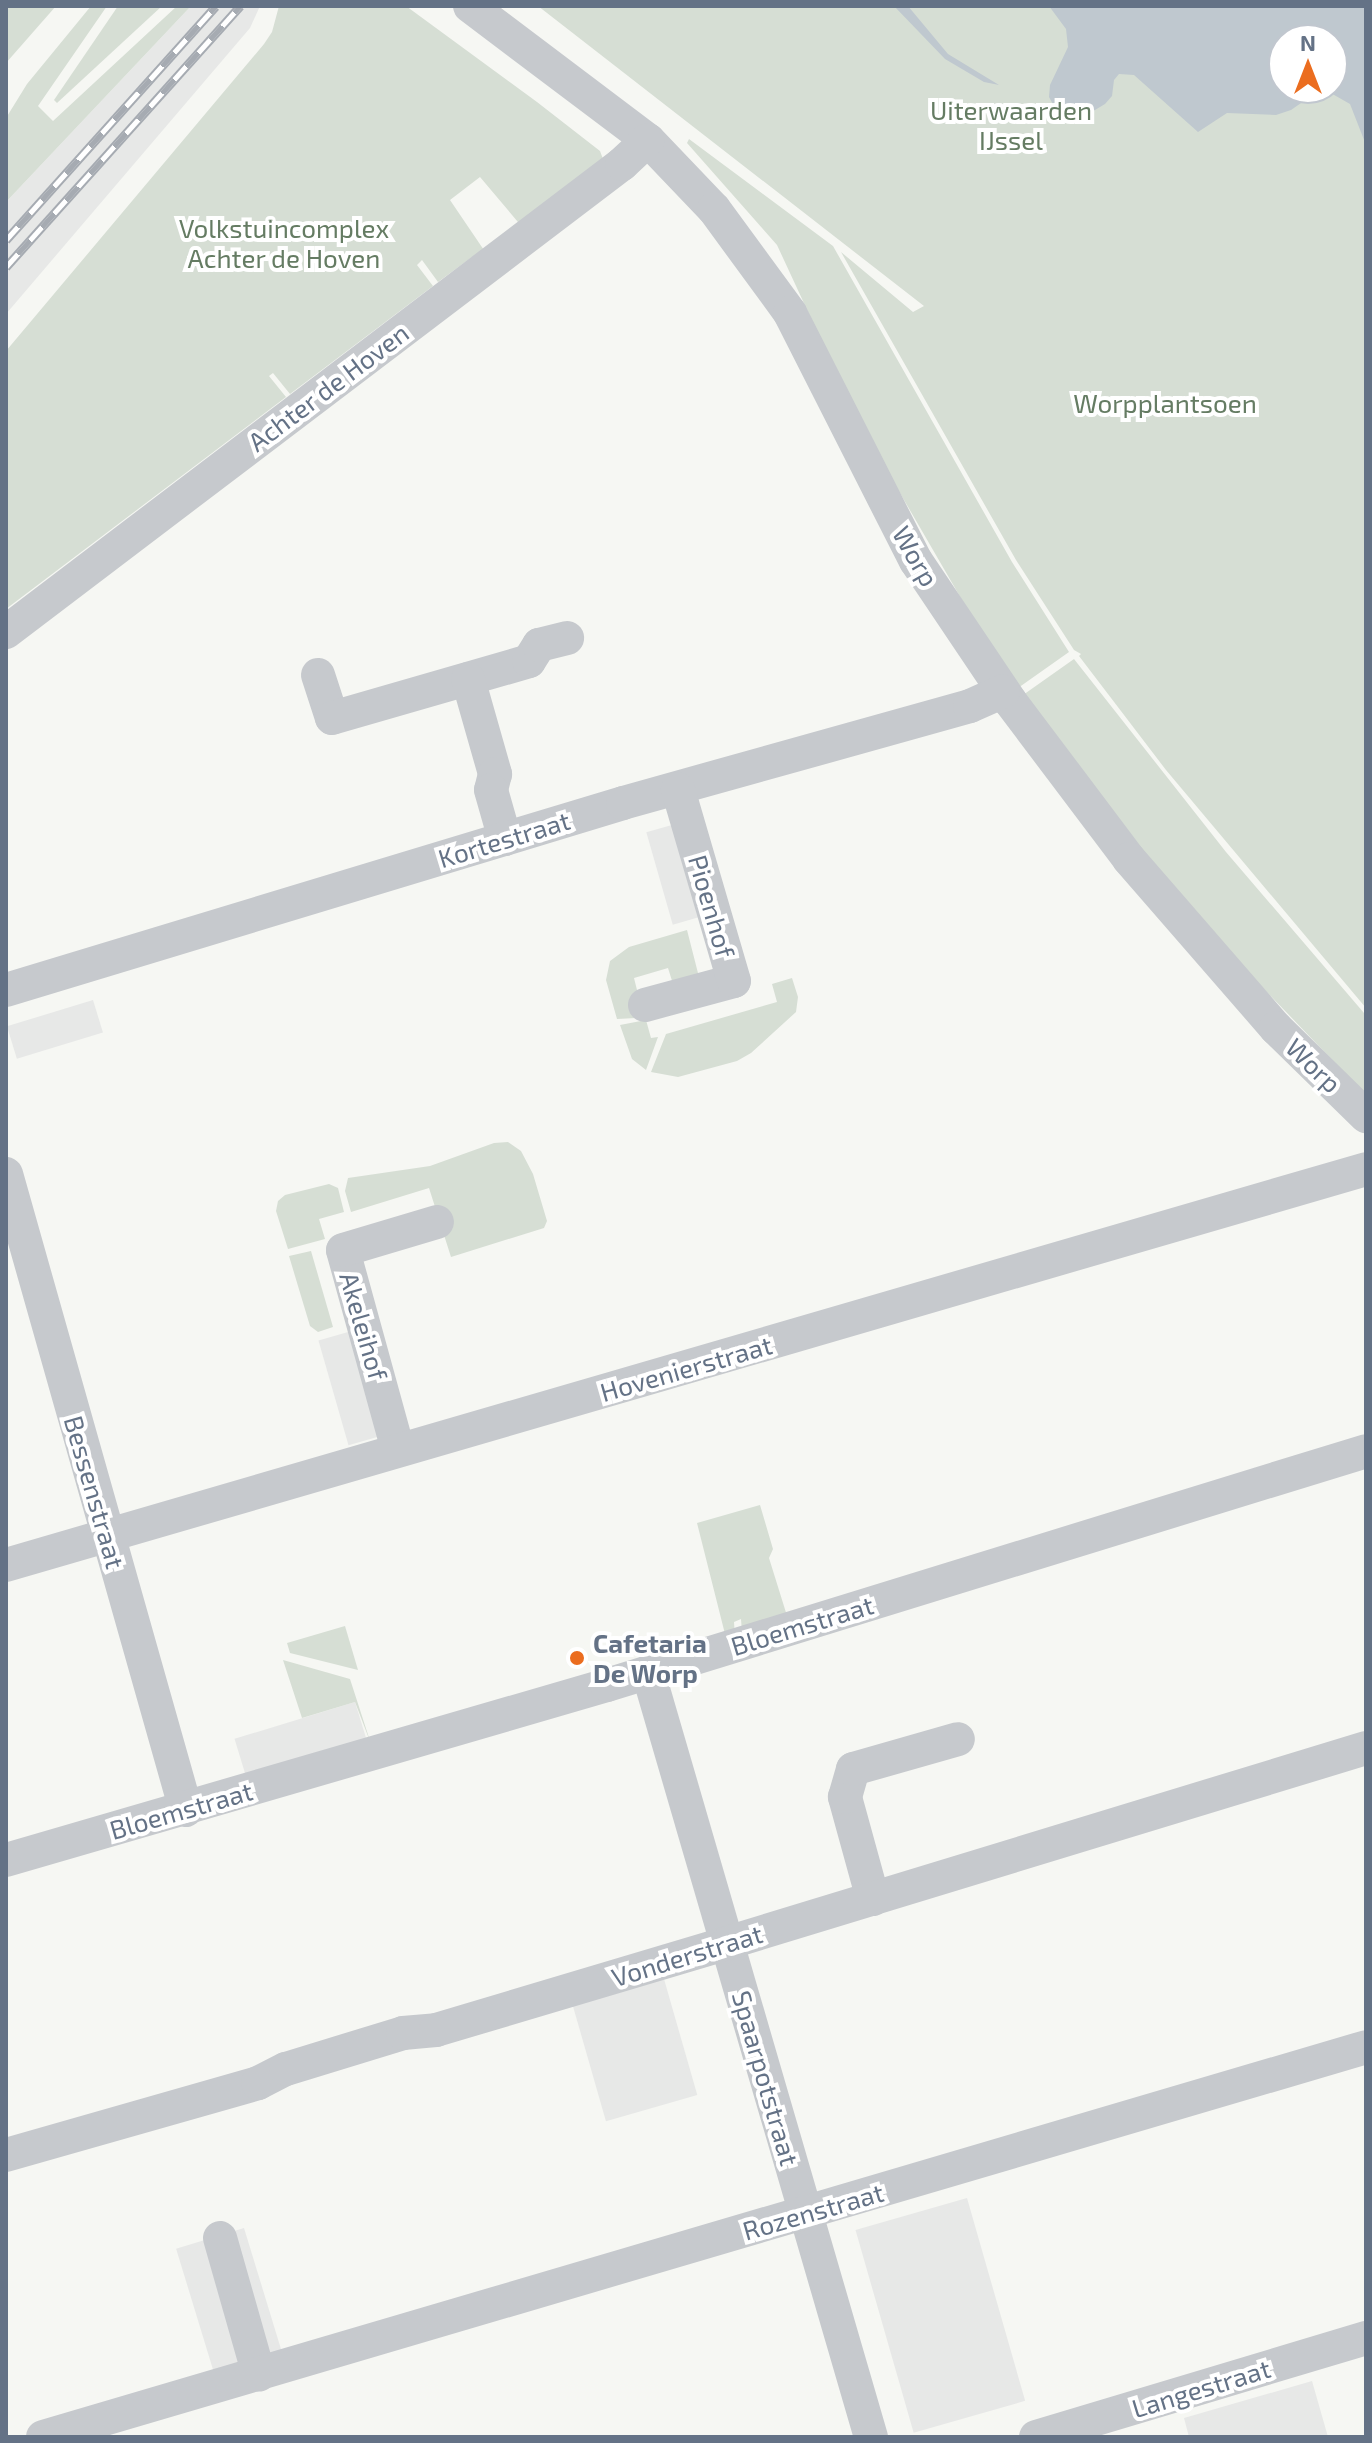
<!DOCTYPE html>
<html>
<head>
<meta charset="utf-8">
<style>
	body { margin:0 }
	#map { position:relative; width:1372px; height:2443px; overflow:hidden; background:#f6f7f3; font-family:"Exo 2",sans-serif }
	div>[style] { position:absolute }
	.built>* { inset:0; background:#e7e8e7; transform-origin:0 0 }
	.green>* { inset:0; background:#d6ded4 }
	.water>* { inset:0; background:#bfc8cf }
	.minor>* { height:34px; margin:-17px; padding:0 17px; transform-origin:17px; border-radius:17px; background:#c6c9cd }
	.rail>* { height:9px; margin-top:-4.5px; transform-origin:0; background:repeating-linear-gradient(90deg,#fff 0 18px,#a6abb2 0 36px); box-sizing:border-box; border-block:2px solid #a6abb2 }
	.dots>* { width:22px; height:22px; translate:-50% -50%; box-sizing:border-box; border:4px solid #fff; border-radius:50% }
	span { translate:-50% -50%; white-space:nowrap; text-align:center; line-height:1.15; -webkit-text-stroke:8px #fff; paint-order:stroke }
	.park-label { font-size:26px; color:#657c63 }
	.street-label { font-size:26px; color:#647286 }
	.poi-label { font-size:26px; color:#647286; font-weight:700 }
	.left { translate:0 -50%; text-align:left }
	.frame { position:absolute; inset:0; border:8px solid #647286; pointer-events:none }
	.north { position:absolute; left:1268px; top:24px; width:80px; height:80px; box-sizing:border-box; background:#fff; border:2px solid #c1c7cf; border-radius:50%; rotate:0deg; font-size:22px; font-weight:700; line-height:32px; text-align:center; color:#647286 }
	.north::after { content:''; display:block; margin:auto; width:28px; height:36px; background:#eb6d1f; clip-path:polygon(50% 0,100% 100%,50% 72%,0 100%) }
</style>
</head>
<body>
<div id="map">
	<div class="built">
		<div style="clip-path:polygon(191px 6px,260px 6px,250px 28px,6px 314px,6px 202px)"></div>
		<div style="left:679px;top:823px;width:96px;height:34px;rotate:74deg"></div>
		<div style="left:93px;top:1000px;width:34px;height:90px;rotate:73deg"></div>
		<div style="left:355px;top:1330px;width:109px;height:38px;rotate:74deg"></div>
		<div style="left:355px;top:1702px;width:45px;height:126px;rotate:73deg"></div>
		<div style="left:662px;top:1972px;width:128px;height:95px;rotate:74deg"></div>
		<div style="left:967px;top:2198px;width:211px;height:116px;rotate:74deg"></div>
		<div style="left:244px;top:2228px;width:134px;height:71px;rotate:73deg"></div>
		<div style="clip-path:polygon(1312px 2381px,1328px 2437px,1189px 2437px,1184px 2418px)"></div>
	</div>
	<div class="green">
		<div style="clip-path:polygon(6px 6px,56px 6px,6px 63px)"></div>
		<div style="clip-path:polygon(91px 6px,107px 6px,38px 106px,53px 121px,177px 6px,191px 6px,6px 202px,6px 118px,27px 84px)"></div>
		<div style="clip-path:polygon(118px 6px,162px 6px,57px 103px,54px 100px)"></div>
		<div style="clip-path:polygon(279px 6px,406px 6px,537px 102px,600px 151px,603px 159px,523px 228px,480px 177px,450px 200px,490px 259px,472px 257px,438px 282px,422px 260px,417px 265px,433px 286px,290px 394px,273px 373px,269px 376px,286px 397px,6px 609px,6px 351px,264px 44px,272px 32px)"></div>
		<div style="clip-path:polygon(evenodd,538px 6px,1366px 6px,1366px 1008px,1166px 770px,1079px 656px,1081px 654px,1074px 650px,1016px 560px,841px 252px,913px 312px,924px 306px,538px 6px,1284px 40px,1332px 40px,1332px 88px,1284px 88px,1284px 40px)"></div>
		<div style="clip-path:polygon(689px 139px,833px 246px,1012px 562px,1069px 652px,1018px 688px,995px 657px,860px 424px,777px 245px,687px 143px)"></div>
		<div style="clip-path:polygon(1074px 659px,1226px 852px,1364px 1013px,1366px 1095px,1210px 933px,1052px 740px,1023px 695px)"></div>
		<div style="clip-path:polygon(687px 930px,699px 977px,673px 984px,668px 968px,634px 978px,638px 994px,636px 1018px,617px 1019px,606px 980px,610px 961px,629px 947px)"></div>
		<div style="clip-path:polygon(792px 978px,798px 997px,796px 1012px,751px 1053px,737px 1061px,678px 1077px,651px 1072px,666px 1034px,777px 1002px,772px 984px)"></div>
		<div style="clip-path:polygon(646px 1020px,651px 1038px,658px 1037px,646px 1070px,632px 1059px,620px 1025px)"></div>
		<div style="clip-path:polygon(508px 1142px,521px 1151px,533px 1174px,547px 1221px,544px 1228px,451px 1257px,429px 1188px,351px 1212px,345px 1191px,348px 1178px,430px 1166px,494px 1143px)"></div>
		<div style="clip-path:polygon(329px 1184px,338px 1188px,344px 1212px,319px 1219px,325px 1239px,288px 1249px,276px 1211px,278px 1201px,285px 1195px)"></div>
		<div style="clip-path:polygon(311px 1251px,333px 1327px,318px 1332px,310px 1326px,289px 1256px)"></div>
		<div style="clip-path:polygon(760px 1505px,773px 1549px,769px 1558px,788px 1619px,742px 1633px,741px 1619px,734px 1622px,735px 1636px,726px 1638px,697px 1523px)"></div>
		<div style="clip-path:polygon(345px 1626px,358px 1670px,290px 1653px,287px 1643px)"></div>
		<div style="clip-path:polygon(283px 1660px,350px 1679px,371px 1744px,355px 1702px,302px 1718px)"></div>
	</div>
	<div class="water">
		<div style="clip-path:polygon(894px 6px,908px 6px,948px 54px,999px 85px,984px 82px,945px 59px)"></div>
		<div style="clip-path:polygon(evenodd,1049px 6px,1366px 6px,1366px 145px,1350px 104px,1329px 92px,1317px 92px,1291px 110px,1276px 115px,1227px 113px,1198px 132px,1134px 75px,1119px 74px,1114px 80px,1112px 96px,1105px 104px,1090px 113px,1069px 115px,1055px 108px,1049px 97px,1050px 85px,1068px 47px,1066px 29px,1049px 6px,1284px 40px,1332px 40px,1332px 88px,1284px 88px,1284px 40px)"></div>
	</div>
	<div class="minor">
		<div style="left:470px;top:6px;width:223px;rotate:37deg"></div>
		<div style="left:648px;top:140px;width:95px;rotate:46.3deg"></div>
		<div style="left:714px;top:209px;width:129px;rotate:53.8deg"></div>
		<div style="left:790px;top:313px;width:278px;rotate:63.1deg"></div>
		<div style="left:916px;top:561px;width:169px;rotate:56.1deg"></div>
		<div style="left:1010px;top:701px;width:198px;rotate:53deg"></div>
		<div style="left:1129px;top:859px;width:224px;rotate:49deg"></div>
		<div style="left:1276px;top:1028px;width:126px;rotate:44.4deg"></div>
		<div style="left:6px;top:632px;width:774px;rotate:-37.23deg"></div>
		<div style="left:622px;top:164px;width:35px;rotate:-43deg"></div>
		<div style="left:318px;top:675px;width:45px;rotate:72deg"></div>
		<div style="left:332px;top:718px;width:205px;rotate:-16.1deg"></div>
		<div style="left:529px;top:661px;width:19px;rotate:-58deg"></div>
		<div style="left:539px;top:645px;width:29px;rotate:-14deg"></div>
		<div style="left:468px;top:679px;width:99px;rotate:74.1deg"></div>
		<div style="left:495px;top:774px;width:16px;rotate:104deg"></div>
		<div style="left:491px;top:790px;width:51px;rotate:74.1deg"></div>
		<div style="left:6px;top:990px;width:645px;rotate:-16.86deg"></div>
		<div style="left:623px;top:803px;width:360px;rotate:-15.6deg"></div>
		<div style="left:970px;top:706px;width:36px;rotate:-24deg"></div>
		<div style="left:645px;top:1005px;width:92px;rotate:-15.1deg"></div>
		<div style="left:734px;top:981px;width:200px;rotate:-106.3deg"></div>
		<div style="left:6px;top:1174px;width:661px;rotate:74.2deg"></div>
		<div style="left:398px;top:1450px;width:207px;rotate:-105.4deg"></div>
		<div style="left:343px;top:1250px;width:98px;rotate:-16.6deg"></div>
		<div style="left:6px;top:1565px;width:1416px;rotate:-16.23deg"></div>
		<div style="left:648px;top:1672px;width:797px;rotate:73.75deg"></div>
		<div style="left:6px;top:1860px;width:626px;rotate:-16.23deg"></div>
		<div style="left:607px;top:1685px;width:794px;rotate:-17.13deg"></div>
		<div style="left:873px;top:1899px;width:106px;rotate:-105.4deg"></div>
		<div style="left:845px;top:1797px;width:29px;rotate:-74deg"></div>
		<div style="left:853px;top:1769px;width:109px;rotate:-15.9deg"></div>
		<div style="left:6px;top:2155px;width:262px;rotate:-15.9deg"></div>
		<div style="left:258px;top:2083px;width:31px;rotate:-27deg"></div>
		<div style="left:286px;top:2069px;width:122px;rotate:-17.1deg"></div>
		<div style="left:403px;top:2033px;width:33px;rotate:-5deg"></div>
		<div style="left:436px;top:2030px;width:304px;rotate:-16.6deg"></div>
		<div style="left:727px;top:1943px;width:668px;rotate:-16.97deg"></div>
		<div style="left:220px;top:2238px;width:142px;rotate:74.1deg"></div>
		<div style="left:43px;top:2437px;width:1379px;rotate:-16.42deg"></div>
		<div style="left:1036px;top:2437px;width:345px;rotate:-16.7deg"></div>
	</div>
	<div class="rail">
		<div style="left:6px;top:240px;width:314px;rotate:-48.1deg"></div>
		<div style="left:6px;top:267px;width:351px;rotate:-48.1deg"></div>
	</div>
	<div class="dots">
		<div style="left:577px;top:1658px;background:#eb6d1f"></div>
	</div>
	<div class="park-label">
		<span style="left:1011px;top:125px">Uiterwaarden<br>IJssel</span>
		<span style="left:284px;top:243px">Volkstuincomplex<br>Achter de Hoven</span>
		<span style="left:1165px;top:403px">Worpplantsoen</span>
	</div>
	<div class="street-label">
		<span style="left:328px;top:387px;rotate:-37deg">Achter de Hoven</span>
		<span style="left:916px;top:556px;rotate:60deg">Worp</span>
		<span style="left:504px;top:839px;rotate:-17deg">Kortestraat</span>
		<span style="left:712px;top:906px;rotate:74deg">Pioenhof</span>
		<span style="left:1314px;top:1065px;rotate:44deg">Worp</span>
		<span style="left:364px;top:1326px;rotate:74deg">Akeleihof</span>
		<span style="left:686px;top:1368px;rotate:-16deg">Hovenierstraat</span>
		<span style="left:95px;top:1492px;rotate:74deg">Bessenstraat</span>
		<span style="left:802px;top:1625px;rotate:-17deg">Bloemstraat</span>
		<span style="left:181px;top:1810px;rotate:-16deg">Bloemstraat</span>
		<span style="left:687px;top:1955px;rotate:-17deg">Vonderstraat</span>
		<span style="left:766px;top:2078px;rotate:74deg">Spaarpotstraat</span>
		<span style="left:813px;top:2211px;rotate:-16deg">Rozenstraat</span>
		<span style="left:1201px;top:2388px;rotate:-17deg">Langestraat</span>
	</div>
	<div class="poi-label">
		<span class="left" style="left:593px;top:1658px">Cafetaria<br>De Worp</span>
	</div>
	<div class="frame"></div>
	<div class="north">N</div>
</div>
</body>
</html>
